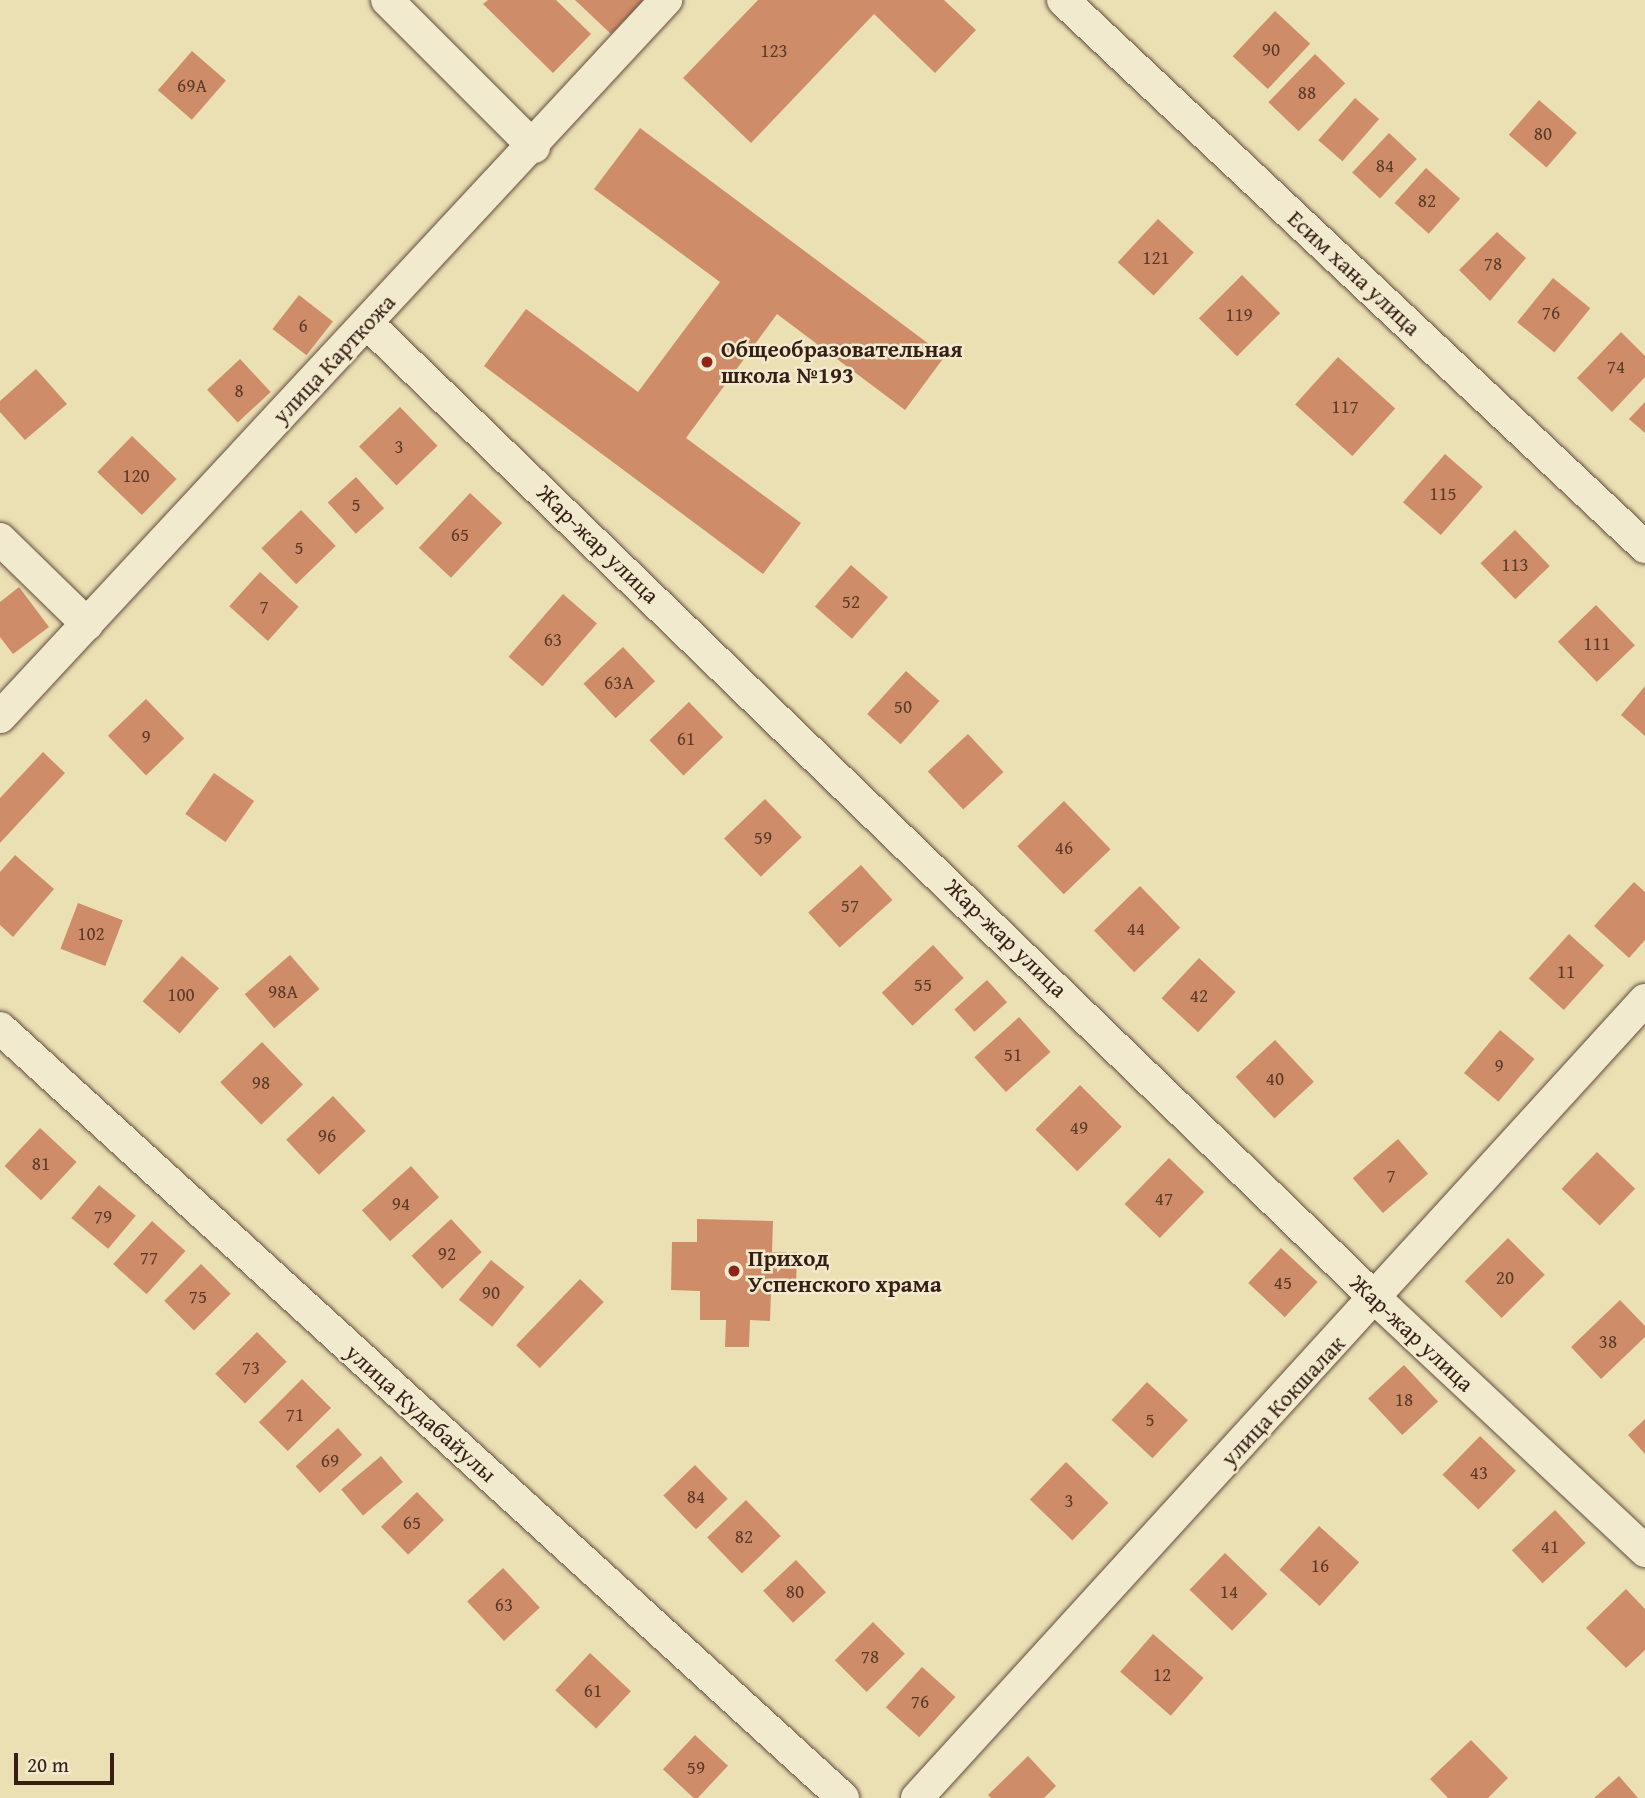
<!DOCTYPE html>
<html>
<head>
<meta charset="utf-8">
<style>
	body { margin:0 }
	#map { position:relative; width:1645px; height:1798px; overflow:hidden; background:#ebdfb4; font-family:"Gentium Book Plus",serif }
	div>[style] { position:absolute }
	.building>* { inset:0; background:#ce8d68; transform-origin:0 0 }
	.roads { filter:drop-shadow(0 0 2px #634e3d) drop-shadow(0 0 2px #634e3d) }
	.street>* { height:32px; margin:-16px; padding:0 16px; transform-origin:16px; border-radius:16px; background:#f2eace }
	.dots>* { width:19px; height:19px; translate:-50% -50%; box-sizing:border-box; border:4px solid #f2eace; border-radius:50% }
	span { translate:-50% -50%; white-space:nowrap; text-align:center; line-height:1.15; -webkit-text-stroke:5px #f2eace; paint-order:stroke }
	.number-label { font-size:19px; color:#5c3a2a }
	.number-label span { -webkit-text-stroke-width:0 }
	.street-label { font-size:23px; color:#361e15 }
	.poi-label { font-size:23px; color:#361e15; font-weight:700 }
	.left { translate:0 -50%; text-align:left }
	.scale { position:absolute; left:14px; top:1753px; width:100px; height:32px; box-sizing:border-box; border:4px solid #361e15; border-top:0; padding-left:9px; font-size:21px; line-height:24px; white-space:nowrap; color:#361e15; -webkit-text-stroke:5px #f2eace; paint-order:stroke }
</style>
</head>
<body>
<div id="map">
	<div class="building">
		<div style="clip-path:polygon(488px 0,556px 0,591px 34px,553px 73px,483px 4px)"></div>
		<div style="clip-path:polygon(575px 0,644px 0,611px 34px)"></div>
		<div style="clip-path:polygon(758px 0,944px 0,976px 30px,935px 73px,874px 14px,751px 143px,683px 78px)"></div>
		<div style="left:1275px;top:11px;width:48px;height:62px;rotate:43deg"></div>
		<div style="left:192px;top:51px;width:45px;height:52px;rotate:41deg"></div>
		<div style="left:1315px;top:54px;width:42px;height:67px;rotate:44deg"></div>
		<div style="left:1355px;top:98px;width:32px;height:56px;rotate:41deg"></div>
		<div style="left:1539px;top:100px;width:50px;height:46px;rotate:41deg"></div>
		<div style="clip-path:polygon(640px 128px,945px 356px,905px 410px,777px 314px,686px 438px,801px 523px,763px 574px,484px 366px,526px 309px,638px 392px,720px 282px,594px 189px)"></div>
		<div style="left:1389px;top:133px;width:38px;height:54px;rotate:43deg"></div>
		<div style="left:1426px;top:168px;width:46px;height:47px;rotate:42deg"></div>
		<div style="left:1158px;top:219px;width:49px;height:59px;rotate:43deg"></div>
		<div style="clip-path:polygon(1497px 232px,1526px 258px,1490px 301px,1459px 270px)"></div>
		<div style="left:1242px;top:275px;width:54px;height:61px;rotate:45deg"></div>
		<div style="left:1553px;top:278px;width:48px;height:57px;rotate:39deg"></div>
		<div style="left:299px;top:295px;width:43px;height:43px;rotate:38deg"></div>
		<div style="clip-path:polygon(1621px 332px,1645px 356px,1645px 377px,1612px 412px,1577px 378px)"></div>
		<div style="left:1338px;top:357px;width:77px;height:64px;rotate:42deg"></div>
		<div style="left:240px;top:359px;width:45px;height:45px;rotate:47deg"></div>
		<div style="clip-path:polygon(36px 369px,67px 404px,25px 440px,0 412px,0 401px)"></div>
		<div style="clip-path:polygon(1645px 402px,1645px 433px,1629px 419px)"></div>
		<div style="left:400px;top:407px;width:54px;height:57px;rotate:46deg"></div>
		<div style="left:132px;top:436px;width:62px;height:50px;rotate:44deg"></div>
		<div style="left:1445px;top:454px;width:50px;height:64px;rotate:41deg"></div>
		<div style="left:356px;top:477px;width:42px;height:38px;rotate:48deg"></div>
		<div style="left:470px;top:493px;width:44px;height:75px;rotate:43deg"></div>
		<div style="left:301px;top:510px;width:50px;height:55px;rotate:46deg"></div>
		<div style="left:1515px;top:530px;width:50px;height:48px;rotate:46deg"></div>
		<div style="left:851px;top:565px;width:49px;height:55px;rotate:41deg"></div>
		<div style="left:260px;top:572px;width:52px;height:46px;rotate:42deg"></div>
		<div style="clip-path:polygon(19px 587px,49px 627px,13px 654px,0 637px,0 602px)"></div>
		<div style="left:563px;top:594px;width:45px;height:83px;rotate:41deg"></div>
		<div style="left:1596px;top:605px;width:56px;height:53px;rotate:46deg"></div>
		<div style="left:623px;top:647px;width:47px;height:54px;rotate:47deg"></div>
		<div style="left:906px;top:671px;width:45px;height:58px;rotate:42deg"></div>
		<div style="clip-path:polygon(1645px 686px,1645px 736px,1621px 715px)"></div>
		<div style="left:146px;top:699px;width:55px;height:53px;rotate:46deg"></div>
		<div style="left:689px;top:702px;width:49px;height:55px;rotate:46deg"></div>
		<div style="left:968px;top:734px;width:52px;height:55px;rotate:47deg"></div>
		<div style="clip-path:polygon(43px 752px,65px 773px,0 843px,0 798px)"></div>
		<div style="left:214px;top:773px;width:49px;height:50px;rotate:35deg"></div>
		<div style="left:765px;top:799px;width:53px;height:57px;rotate:46deg"></div>
		<div style="left:1064px;top:801px;width:67px;height:65px;rotate:46deg"></div>
		<div style="clip-path:polygon(15px 855px,54px 889px,13px 937px,0 925px,0 872px)"></div>
		<div style="left:861px;top:865px;width:47px;height:71px;rotate:48deg"></div>
		<div style="clip-path:polygon(1634px 882px,1645px 892px,1645px 940px,1629px 958px,1594px 926px)"></div>
		<div style="left:1140px;top:886px;width:58px;height:64px;rotate:46deg"></div>
		<div style="left:78px;top:903px;width:48px;height:49px;rotate:21deg"></div>
		<div style="left:1569px;top:934px;width:47px;height:60px;rotate:42deg"></div>
		<div style="left:933px;top:945px;width:45px;height:70px;rotate:47deg"></div>
		<div style="left:290px;top:955px;width:45px;height:60px;rotate:49deg"></div>
		<div style="left:182px;top:956px;width:49px;height:60px;rotate:41deg"></div>
		<div style="left:1199px;top:958px;width:50px;height:55px;rotate:43deg"></div>
		<div style="left:987px;top:980px;width:30px;height:44px;rotate:48deg"></div>
		<div style="left:1019px;top:1017px;width:47px;height:60px;rotate:48deg"></div>
		<div style="left:1500px;top:1030px;width:45px;height:56px;rotate:40deg"></div>
		<div style="left:1275px;top:1040px;width:57px;height:54px;rotate:47deg"></div>
		<div style="left:262px;top:1042px;width:59px;height:58px;rotate:46deg"></div>
		<div style="left:1080px;top:1085px;width:59px;height:63px;rotate:45deg"></div>
		<div style="left:333px;top:1096px;width:48px;height:64px;rotate:47deg"></div>
		<div style="left:40px;top:1128px;width:50px;height:52px;rotate:43deg"></div>
		<div style="left:1398px;top:1139px;width:46px;height:60px;rotate:49deg"></div>
		<div style="left:1597px;top:1152px;width:53px;height:51px;rotate:44deg"></div>
		<div style="left:1169px;top:1158px;width:49px;height:64px;rotate:44deg"></div>
		<div style="left:411px;top:1166px;width:42px;height:66px;rotate:48deg"></div>
		<div style="left:99px;top:1185px;width:48px;height:43px;rotate:40deg"></div>
		<div style="left:451px;top:1219px;width:45px;height:54px;rotate:47deg"></div>
		<div style="clip-path:polygon(697px 1219px,773px 1221px,772px 1252px,797px 1252px,796px 1291px,771px 1291px,770px 1321px,750px 1320px,749px 1347px,725px 1347px,726px 1320px,700px 1320px,700px 1291px,671px 1290px,672px 1242px,697px 1242px)"></div>
		<div style="left:152px;top:1221px;width:45px;height:58px;rotate:42deg"></div>
		<div style="left:1508px;top:1238px;width:52px;height:61px;rotate:45deg"></div>
		<div style="left:1281px;top:1248px;width:50px;height:48px;rotate:43deg"></div>
		<div style="left:491px;top:1260px;width:43px;height:51px;rotate:39deg"></div>
		<div style="left:201px;top:1264px;width:42px;height:52px;rotate:45deg"></div>
		<div style="left:580px;top:1279px;width:33px;height:92px;rotate:44deg"></div>
		<div style="clip-path:polygon(1620px 1300px,1645px 1326px,1645px 1337px,1601px 1379px,1571px 1347px)"></div>
		<div style="left:257px;top:1332px;width:42px;height:59px;rotate:45deg"></div>
		<div style="left:1404px;top:1365px;width:50px;height:49px;rotate:47deg"></div>
		<div style="left:302px;top:1379px;width:41px;height:61px;rotate:45deg"></div>
		<div style="left:1147px;top:1382px;width:56px;height:52px;rotate:43deg"></div>
		<div style="clip-path:polygon(1645px 1419px,1645px 1454px,1628px 1435px)"></div>
		<div style="left:338px;top:1428px;width:36px;height:57px;rotate:48deg"></div>
		<div style="left:1480px;top:1436px;width:50px;height:54px;rotate:44deg"></div>
		<div style="left:381px;top:1456px;width:34px;height:52px;rotate:50deg"></div>
		<div style="left:1066px;top:1462px;width:59px;height:52px;rotate:44deg"></div>
		<div style="left:695px;top:1465px;width:47px;height:44px;rotate:46deg"></div>
		<div style="left:417px;top:1492px;width:39px;height:50px;rotate:46deg"></div>
		<div style="left:746px;top:1500px;width:50px;height:54px;rotate:46deg"></div>
		<div style="left:1555px;top:1510px;width:45px;height:59px;rotate:47deg"></div>
		<div style="left:1319px;top:1526px;width:54px;height:59px;rotate:42deg"></div>
		<div style="left:1225px;top:1553px;width:59px;height:51px;rotate:44deg"></div>
		<div style="left:796px;top:1560px;width:44px;height:45px;rotate:47deg"></div>
		<div style="left:503px;top:1568px;width:54px;height:49px;rotate:47deg"></div>
		<div style="clip-path:polygon(1626px 1589px,1645px 1609px,1645px 1650px,1626px 1668px,1586px 1628px)"></div>
		<div style="left:873px;top:1622px;width:45px;height:54px;rotate:45deg"></div>
		<div style="left:1153px;top:1634px;width:67px;height:50px;rotate:41deg"></div>
		<div style="left:590px;top:1653px;width:56px;height:51px;rotate:43deg"></div>
		<div style="left:922px;top:1667px;width:45px;height:54px;rotate:42deg"></div>
		<div style="left:695px;top:1735px;width:45px;height:47px;rotate:43deg"></div>
		<div style="clip-path:polygon(1471px 1740px,1508px 1778px,1488px 1798px,1448px 1798px,1430px 1779px)"></div>
		<div style="clip-path:polygon(1028px 1756px,1056px 1786px,1044px 1798px,991px 1798px,988px 1795px)"></div>
		<div style="clip-path:polygon(1619px 1776px,1638px 1798px,1594px 1798px)"></div>
	</div>
	<div class="roads">
		<div class="street">
			<div style="left:387px;top:0;width:208px;rotate:45deg"></div>
			<div style="left:1063px;top:0;width:799px;rotate:43.22deg"></div>
			<div style="left:367px;top:323px;width:1404px;rotate:44.05deg"></div>
			<div style="left:1376px;top:1299px;width:369px;rotate:43.1deg"></div>
			<div style="left:0;top:539px;width:122px;rotate:44.3deg"></div>
			<div style="left:0;top:717px;width:979px;rotate:-47.11deg"></div>
			<div style="left:0;top:1028px;width:1142px;rotate:42.41deg"></div>
			<div style="left:917px;top:1798px;width:1080px;rotate:-47.63deg"></div>
		</div>
	</div>
	<div class="dots">
		<div style="left:707px;top:362px;background:#8f2418"></div>
		<div style="left:734px;top:1271px;background:#8f2418"></div>
	</div>
	<div class="number-label">
		<span style="left:1271px;top:50px">90</span>
		<span style="left:774px;top:51px">123</span>
		<span style="left:192px;top:86px">69А</span>
		<span style="left:1307px;top:93px">88</span>
		<span style="left:1543px;top:134px">80</span>
		<span style="left:1385px;top:166px">84</span>
		<span style="left:1427px;top:201px">82</span>
		<span style="left:1156px;top:258px">121</span>
		<span style="left:1493px;top:264px">78</span>
		<span style="left:1551px;top:313px">76</span>
		<span style="left:1239px;top:315px">119</span>
		<span style="left:303px;top:326px">6</span>
		<span style="left:1616px;top:367px">74</span>
		<span style="left:239px;top:391px">8</span>
		<span style="left:1345px;top:407px">117</span>
		<span style="left:399px;top:447px">3</span>
		<span style="left:136px;top:476px">120</span>
		<span style="left:1443px;top:494px">115</span>
		<span style="left:356px;top:505px">5</span>
		<span style="left:460px;top:535px">65</span>
		<span style="left:299px;top:548px">5</span>
		<span style="left:1515px;top:565px">113</span>
		<span style="left:851px;top:602px">52</span>
		<span style="left:264px;top:607px">7</span>
		<span style="left:553px;top:640px">63</span>
		<span style="left:1597px;top:644px">111</span>
		<span style="left:619px;top:683px">63А</span>
		<span style="left:903px;top:707px">50</span>
		<span style="left:146px;top:737px">9</span>
		<span style="left:686px;top:739px">61</span>
		<span style="left:763px;top:838px">59</span>
		<span style="left:1064px;top:848px">46</span>
		<span style="left:850px;top:906px">57</span>
		<span style="left:1136px;top:929px">44</span>
		<span style="left:91px;top:934px">102</span>
		<span style="left:1566px;top:972px">11</span>
		<span style="left:923px;top:985px">55</span>
		<span style="left:283px;top:992px">98А</span>
		<span style="left:181px;top:995px">100</span>
		<span style="left:1199px;top:996px">42</span>
		<span style="left:1013px;top:1055px">51</span>
		<span style="left:1499px;top:1066px">9</span>
		<span style="left:1275px;top:1079px">40</span>
		<span style="left:261px;top:1083px">98</span>
		<span style="left:1079px;top:1128px">49</span>
		<span style="left:327px;top:1136px">96</span>
		<span style="left:41px;top:1164px">81</span>
		<span style="left:1391px;top:1176px">7</span>
		<span style="left:1164px;top:1199px">47</span>
		<span style="left:401px;top:1204px">94</span>
		<span style="left:103px;top:1217px">79</span>
		<span style="left:447px;top:1254px">92</span>
		<span style="left:149px;top:1258px">77</span>
		<span style="left:1505px;top:1278px">20</span>
		<span style="left:1283px;top:1283px">45</span>
		<span style="left:491px;top:1293px">90</span>
		<span style="left:198px;top:1297px">75</span>
		<span style="left:1608px;top:1342px">38</span>
		<span style="left:251px;top:1368px">73</span>
		<span style="left:1404px;top:1400px">18</span>
		<span style="left:295px;top:1415px">71</span>
		<span style="left:1150px;top:1420px">5</span>
		<span style="left:330px;top:1461px">69</span>
		<span style="left:1479px;top:1473px">43</span>
		<span style="left:696px;top:1497px">84</span>
		<span style="left:1069px;top:1501px">3</span>
		<span style="left:412px;top:1523px">65</span>
		<span style="left:744px;top:1537px">82</span>
		<span style="left:1550px;top:1547px">41</span>
		<span style="left:1320px;top:1566px">16</span>
		<span style="left:795px;top:1592px">80</span>
		<span style="left:1229px;top:1592px">14</span>
		<span style="left:504px;top:1605px">63</span>
		<span style="left:870px;top:1657px">78</span>
		<span style="left:1162px;top:1675px">12</span>
		<span style="left:593px;top:1691px">61</span>
		<span style="left:920px;top:1702px">76</span>
		<span style="left:696px;top:1768px">59</span>
	</div>
	<div class="street-label">
		<span style="left:1354px;top:273px;rotate:43deg">Есим хана улица</span>
		<span style="left:334px;top:359px;rotate:-47deg">улица Карткожа</span>
		<span style="left:598px;top:544px;rotate:44deg">Жар-жар улица</span>
		<span style="left:1006px;top:938px;rotate:44deg">Жар-жар улица</span>
		<span style="left:1412px;top:1333px;rotate:43deg">Жар-жар улица</span>
		<span style="left:1283px;top:1401px;rotate:-47deg">улица Кокшалак</span>
		<span style="left:421px;top:1413px;rotate:42deg">улица Кудабайулы</span>
	</div>
	<div class="poi-label">
		<span class="left" style="left:721px;top:362px">Общеобразовательная<br>школа №193</span>
		<span class="left" style="left:748px;top:1271px">Приход<br>Успенского храма</span>
	</div>
	<div class="scale">20 m</div>
</div>
</body>
</html>
